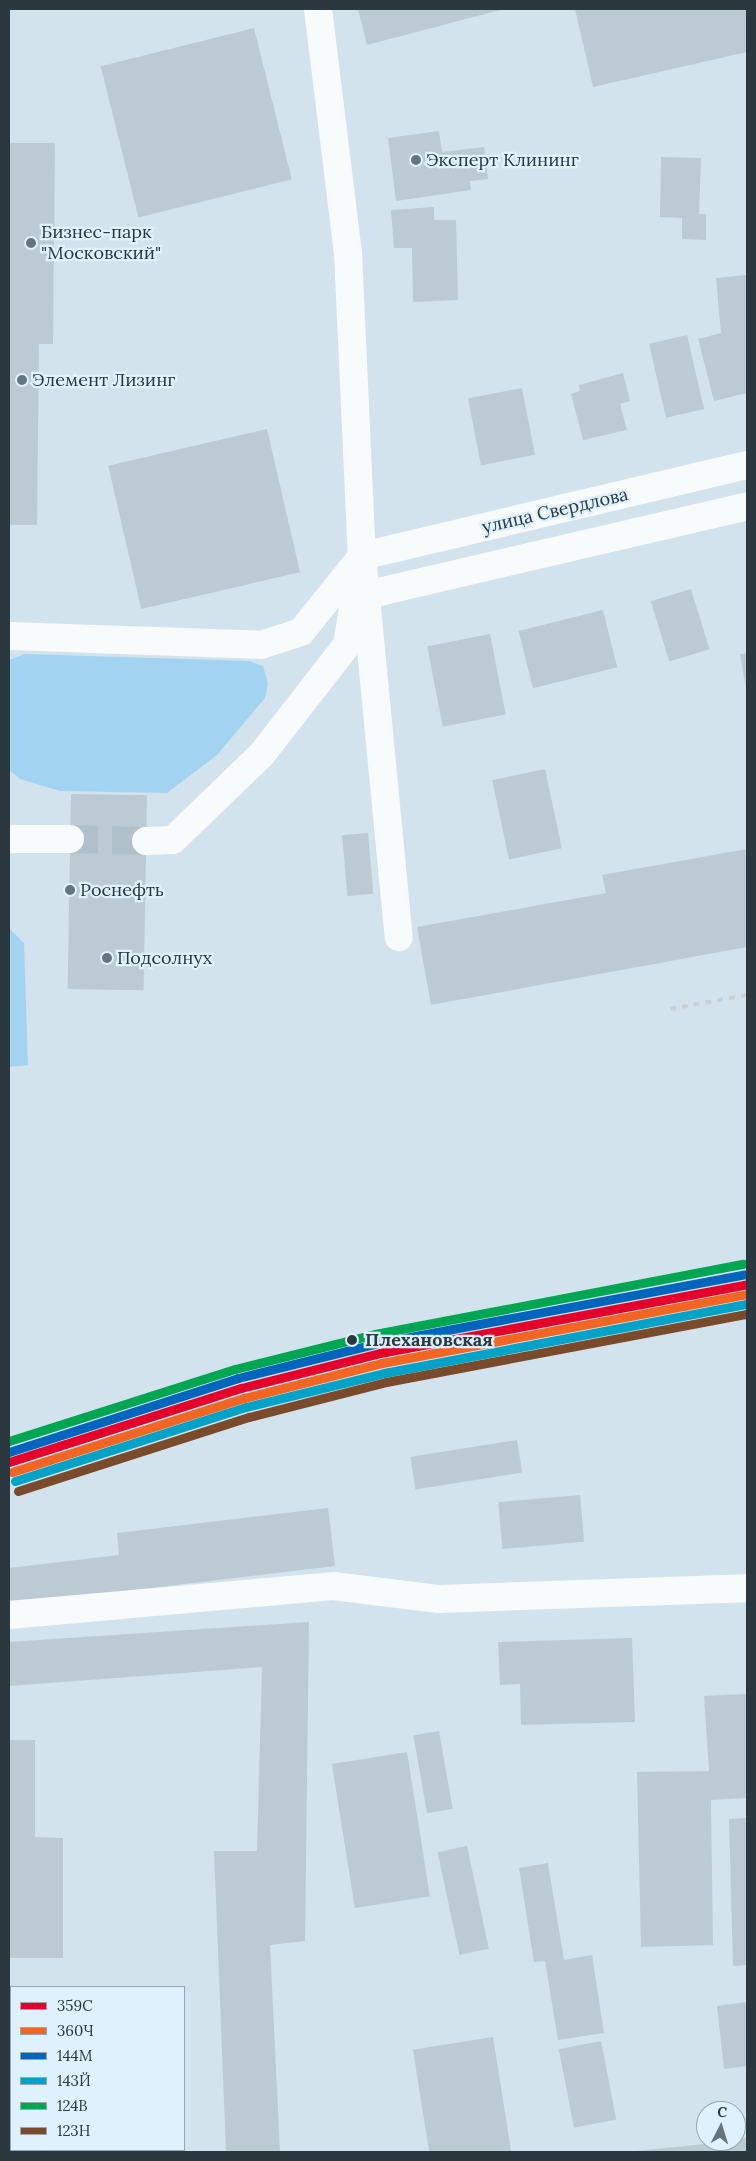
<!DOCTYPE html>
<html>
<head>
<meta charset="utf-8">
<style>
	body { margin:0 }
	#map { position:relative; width:756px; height:2161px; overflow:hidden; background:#d2e3ee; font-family:Lora,serif }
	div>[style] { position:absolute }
	.green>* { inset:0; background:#a2d4f1 }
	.building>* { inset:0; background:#bccad3; transform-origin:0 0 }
	.minor-tunnel>* { height:28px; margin-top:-14px; transform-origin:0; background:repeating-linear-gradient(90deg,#b1c1cb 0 28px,transparent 0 42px) }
	.minor>* { height:28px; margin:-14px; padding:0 14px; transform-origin:14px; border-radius:14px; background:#f8fbfc }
	.rail>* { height:4px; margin-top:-2px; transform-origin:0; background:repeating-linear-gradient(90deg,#ccd1d4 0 6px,transparent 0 12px) }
	.rail-1>* { height:9px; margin:-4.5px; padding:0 4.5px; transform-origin:4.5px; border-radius:4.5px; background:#e4002b }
	.rail-2>* { height:9px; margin:-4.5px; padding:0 4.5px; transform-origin:4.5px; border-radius:4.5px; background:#f26522 }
	.rail-3>* { height:9px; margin:-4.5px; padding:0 4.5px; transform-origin:4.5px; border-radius:4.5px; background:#0065bd }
	.rail-4>* { height:9px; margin:-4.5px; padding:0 4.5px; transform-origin:4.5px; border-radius:4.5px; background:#02a3c7 }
	.rail-5>* { height:9px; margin:-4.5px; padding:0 4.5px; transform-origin:4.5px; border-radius:4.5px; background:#00a651 }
	.rail-6>* { height:9px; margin:-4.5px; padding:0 4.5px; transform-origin:4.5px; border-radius:4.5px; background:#7a4b2a }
	.dots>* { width:14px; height:14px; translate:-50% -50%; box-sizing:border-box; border:2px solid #def1fd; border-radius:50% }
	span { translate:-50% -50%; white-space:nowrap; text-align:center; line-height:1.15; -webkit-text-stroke:4.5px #def1fd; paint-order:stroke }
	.poi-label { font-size:18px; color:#2c3840 }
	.left { translate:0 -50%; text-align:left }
	.street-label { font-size:18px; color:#2c3840 }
	.stop-label { font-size:18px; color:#2c3840; font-weight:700 }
	.frame { position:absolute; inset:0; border:10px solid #2c3840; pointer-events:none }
	.legend { position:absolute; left:10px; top:1986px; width:175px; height:165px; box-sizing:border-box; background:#def1fd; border:1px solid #97a7b1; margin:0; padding:6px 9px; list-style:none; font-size:15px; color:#2c3840 }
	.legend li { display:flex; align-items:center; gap:10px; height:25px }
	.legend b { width:25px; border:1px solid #97a7b1 }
	.north { position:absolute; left:696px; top:2101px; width:50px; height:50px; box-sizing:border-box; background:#def1fd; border:1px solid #97a7b1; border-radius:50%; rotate:5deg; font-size:14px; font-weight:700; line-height:20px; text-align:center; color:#2c3840 }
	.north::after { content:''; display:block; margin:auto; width:18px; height:22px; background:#66747d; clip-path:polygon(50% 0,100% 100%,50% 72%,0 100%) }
</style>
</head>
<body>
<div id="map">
	<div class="green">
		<div style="clip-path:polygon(25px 654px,249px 661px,263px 666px,268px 684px,265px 698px,217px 755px,167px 793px,60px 791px,20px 779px,9px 770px,9px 660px)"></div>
		<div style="clip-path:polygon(9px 928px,24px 943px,28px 1065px,9px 1067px)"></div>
	</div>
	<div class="building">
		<div style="clip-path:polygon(358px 9px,504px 9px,367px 45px)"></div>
		<div style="clip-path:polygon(575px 9px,747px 9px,747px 52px,593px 87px)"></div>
		<div style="left:254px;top:28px;width:156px;height:158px;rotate:76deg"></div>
		<div style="clip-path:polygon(439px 131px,442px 152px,484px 147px,488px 179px,470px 181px,471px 190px,396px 201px,388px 138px)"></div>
		<div style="clip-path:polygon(9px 143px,55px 143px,53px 344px,39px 344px,37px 525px,9px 525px)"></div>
		<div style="clip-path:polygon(661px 157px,701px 158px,699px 214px,706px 214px,706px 240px,682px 239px,682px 218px,660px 217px)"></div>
		<div style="clip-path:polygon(434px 207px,434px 220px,456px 220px,458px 300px,413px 302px,412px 248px,394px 248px,391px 210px)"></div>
		<div style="clip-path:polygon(747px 275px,747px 393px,714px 401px,698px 339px,721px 333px,716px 278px)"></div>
		<div style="left:687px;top:335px;width:76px;height:39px;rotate:77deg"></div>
		<div style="clip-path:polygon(623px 373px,630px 401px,620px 404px,627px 430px,583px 440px,571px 394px,580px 391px,579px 385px)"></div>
		<div style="left:522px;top:388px;width:68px;height:55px;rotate:79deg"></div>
		<div style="left:267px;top:429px;width:147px;height:163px;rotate:77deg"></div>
		<div style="left:691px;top:589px;width:63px;height:42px;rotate:73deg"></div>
		<div style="left:603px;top:610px;width:59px;height:87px;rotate:76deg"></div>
		<div style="left:490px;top:634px;width:82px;height:64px;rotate:79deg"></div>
		<div style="clip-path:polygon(747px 653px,747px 688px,746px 688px,740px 654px)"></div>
		<div style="left:545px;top:769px;width:81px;height:54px;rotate:78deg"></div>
		<div style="left:71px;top:794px;width:76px;height:195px;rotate:1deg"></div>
		<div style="left:368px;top:833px;width:61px;height:26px;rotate:85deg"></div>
		<div style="clip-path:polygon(747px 849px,747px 947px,431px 1005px,417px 927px,606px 893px,602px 875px)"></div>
		<div style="left:517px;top:1440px;width:33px;height:108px;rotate:81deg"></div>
		<div style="left:580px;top:1495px;width:47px;height:82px;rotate:85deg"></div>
		<div style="clip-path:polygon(328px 1508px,335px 1566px,9px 1605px,9px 1568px,119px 1555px,117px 1533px)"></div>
		<div style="clip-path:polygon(309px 1622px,305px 1941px,270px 1945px,280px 2152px,226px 2152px,214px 1851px,257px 1851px,262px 1667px,9px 1686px,9px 1642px)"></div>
		<div style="clip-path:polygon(632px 1638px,635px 1722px,521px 1725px,520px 1684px,500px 1685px,498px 1642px)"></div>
		<div style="clip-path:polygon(747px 1694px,747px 1798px,711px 1800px,713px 1945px,641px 1947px,637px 1772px,709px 1771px,704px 1696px)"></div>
		<div style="left:439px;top:1731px;width:79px;height:26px;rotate:80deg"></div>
		<div style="clip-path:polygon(9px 1740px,35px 1740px,35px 1837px,63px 1838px,63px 1958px,9px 1958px)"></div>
		<div style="left:407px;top:1752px;width:146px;height:76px;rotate:81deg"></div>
		<div style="clip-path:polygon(747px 1818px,747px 1965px,733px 1966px,729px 1819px)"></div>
		<div style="left:467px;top:1846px;width:105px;height:30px;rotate:78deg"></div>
		<div style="clip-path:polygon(548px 1863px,564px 1960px,592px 1955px,604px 2033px,558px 2040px,545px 1961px,534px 1962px,519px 1868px)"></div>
		<div style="clip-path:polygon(747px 2002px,747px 2066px,724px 2069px,717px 2006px)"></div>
		<div style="left:9px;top:2006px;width:2px;height:119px"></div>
		<div style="left:493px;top:2037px;width:117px;height:81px;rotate:81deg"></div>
		<div style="left:601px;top:2041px;width:80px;height:43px;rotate:79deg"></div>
		<div style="clip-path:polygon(747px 2137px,747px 2152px,625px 2152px,736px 2141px)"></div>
		<div style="clip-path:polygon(9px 2146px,11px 2150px,160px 2152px,9px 2152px)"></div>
	</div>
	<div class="minor-tunnel">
		<div style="left:70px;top:839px;width:76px;rotate:1.5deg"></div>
	</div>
	<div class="minor">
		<div style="left:318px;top:9px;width:245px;rotate:83deg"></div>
		<div style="left:348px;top:252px;width:304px;rotate:87.4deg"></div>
		<div style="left:362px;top:556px;width:383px;rotate:84.5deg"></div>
		<div style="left:362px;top:556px;width:396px;rotate:-13.3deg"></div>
		<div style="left:366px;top:595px;width:391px;rotate:-13.1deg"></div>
		<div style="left:9px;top:636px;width:252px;rotate:2deg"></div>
		<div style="left:261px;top:645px;width:42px;rotate:-18deg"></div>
		<div style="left:301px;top:632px;width:97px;rotate:-51.2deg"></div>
		<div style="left:9px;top:839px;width:61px"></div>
		<div style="left:146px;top:841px;width:27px;rotate:-2deg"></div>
		<div style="left:173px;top:840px;width:124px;rotate:-44deg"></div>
		<div style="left:262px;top:754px;width:138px;rotate:-52.1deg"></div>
		<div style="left:347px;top:645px;width:56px;rotate:-80.7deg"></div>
		<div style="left:9px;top:1615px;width:325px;rotate:-5.1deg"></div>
		<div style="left:333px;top:1586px;width:107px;rotate:7deg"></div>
		<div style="left:439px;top:1599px;width:308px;rotate:-2deg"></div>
	</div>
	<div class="rail">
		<div style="left:670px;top:1009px;width:78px;rotate:-10.3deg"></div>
	</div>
	<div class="rail-1">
		<div style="left:9px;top:1462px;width:244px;rotate:-17.7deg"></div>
		<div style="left:241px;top:1388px;width:143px;rotate:-14.1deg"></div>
		<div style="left:380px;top:1353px;width:373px;rotate:-10.6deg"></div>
	</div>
	<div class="rail-2">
		<div style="left:12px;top:1472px;width:244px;rotate:-17.7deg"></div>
		<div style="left:244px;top:1398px;width:142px;rotate:-14.2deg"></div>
		<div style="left:382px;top:1363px;width:371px;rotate:-10.7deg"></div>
	</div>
	<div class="rail-3">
		<div style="left:9px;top:1452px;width:241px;rotate:-17.9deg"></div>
		<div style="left:238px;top:1378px;width:144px;rotate:-14deg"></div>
		<div style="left:378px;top:1343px;width:373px;rotate:-10.6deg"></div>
	</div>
	<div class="rail-4">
		<div style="left:15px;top:1481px;width:243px;rotate:-17.8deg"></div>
		<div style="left:246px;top:1407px;width:142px;rotate:-13.8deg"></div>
		<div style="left:384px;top:1373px;width:369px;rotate:-10.8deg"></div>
	</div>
	<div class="rail-5">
		<div style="left:9px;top:1441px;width:237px;rotate:-17.7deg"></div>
		<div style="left:235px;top:1369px;width:144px;rotate:-14deg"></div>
		<div style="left:375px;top:1334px;width:375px;rotate:-10.8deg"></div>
	</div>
	<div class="rail-6">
		<div style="left:18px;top:1491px;width:243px;rotate:-17.8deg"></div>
		<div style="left:249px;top:1417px;width:141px;rotate:-14.3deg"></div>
		<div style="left:386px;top:1382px;width:367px;rotate:-10.7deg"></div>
	</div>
	<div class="dots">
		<div style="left:416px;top:160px;background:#66747d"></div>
		<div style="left:31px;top:243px;background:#66747d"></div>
		<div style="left:22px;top:380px;background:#66747d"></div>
		<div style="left:70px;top:890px;background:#66747d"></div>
		<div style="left:107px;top:958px;background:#66747d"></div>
		<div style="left:352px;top:1340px;background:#2c3840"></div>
	</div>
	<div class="poi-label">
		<span class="left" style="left:426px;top:160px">Эксперт Клининг</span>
		<span class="left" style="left:41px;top:243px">Бизнес-парк<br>"Московский"</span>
		<span class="left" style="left:32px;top:380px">Элемент Лизинг</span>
		<span class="left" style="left:80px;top:890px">Роснефть</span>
		<span class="left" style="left:117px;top:958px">Подсолнух</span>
	</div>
	<div class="street-label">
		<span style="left:555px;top:511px;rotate:-13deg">улица Свердлова</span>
	</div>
	<div class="stop-label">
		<span class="left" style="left:365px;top:1340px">Плехановская</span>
	</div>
	<div class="frame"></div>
	<ul class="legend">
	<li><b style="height:6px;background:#e4002b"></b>359С</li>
	<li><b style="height:6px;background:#f26522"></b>360Ч</li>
	<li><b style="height:6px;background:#0065bd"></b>144М</li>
	<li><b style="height:6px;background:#02a3c7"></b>143Й</li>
	<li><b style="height:6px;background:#00a651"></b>124В</li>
	<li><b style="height:6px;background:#7a4b2a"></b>123Н</li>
	</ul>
	<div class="north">С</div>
</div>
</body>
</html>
